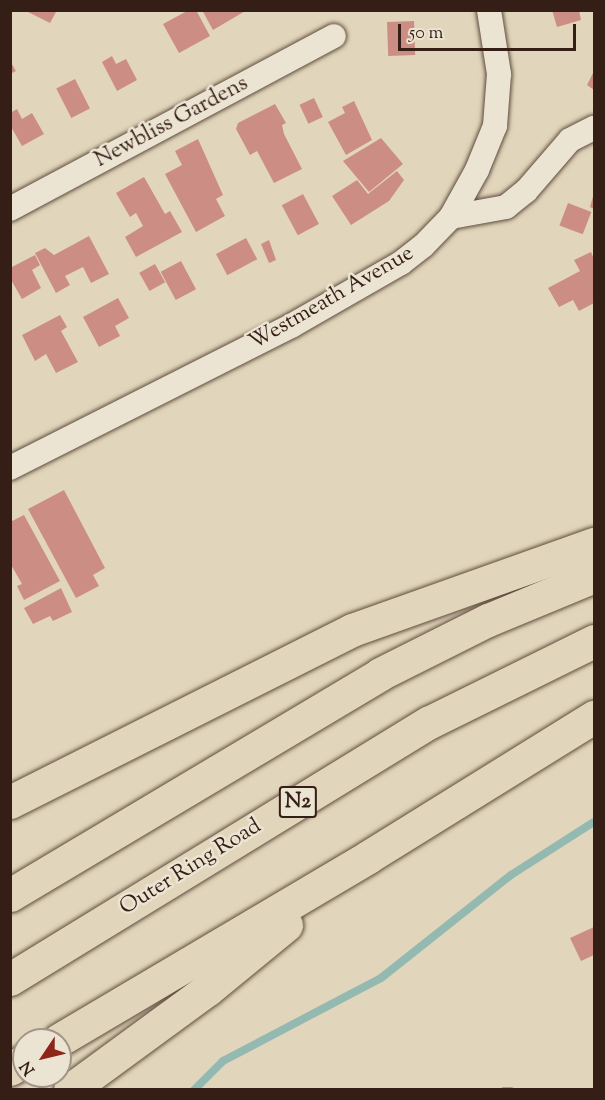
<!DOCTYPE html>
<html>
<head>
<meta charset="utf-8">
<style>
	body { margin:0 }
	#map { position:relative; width:605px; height:1100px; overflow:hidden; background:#e1d6bb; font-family:"Sorts Mill Goudy",serif }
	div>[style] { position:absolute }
	.stream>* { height:8px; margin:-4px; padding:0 4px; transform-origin:4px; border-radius:4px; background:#94b9b1 }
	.building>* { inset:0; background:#cc8e84; transform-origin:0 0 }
	.roads { filter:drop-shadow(0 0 2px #604c3e) drop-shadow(0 0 2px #604c3e) }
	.minor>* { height:24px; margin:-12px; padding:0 12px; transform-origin:12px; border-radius:12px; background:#ece4d3 }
	.motorway>* { height:33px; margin:-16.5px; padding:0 16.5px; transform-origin:16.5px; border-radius:16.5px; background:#e1d6bb }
	span { translate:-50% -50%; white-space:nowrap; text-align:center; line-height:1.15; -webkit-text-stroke:5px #ece4d3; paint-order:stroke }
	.shield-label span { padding:2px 4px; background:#ece4d3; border:2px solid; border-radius:4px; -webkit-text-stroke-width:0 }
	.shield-label { font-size:21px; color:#351e15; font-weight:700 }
	.street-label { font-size:22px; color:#351e15 }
	.frame { position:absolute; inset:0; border:12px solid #351e15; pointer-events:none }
	.north { position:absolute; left:12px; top:1028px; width:60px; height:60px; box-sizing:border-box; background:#ece4d3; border:2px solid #a39587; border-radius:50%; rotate:235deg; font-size:16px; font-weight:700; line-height:24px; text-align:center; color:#351e15 }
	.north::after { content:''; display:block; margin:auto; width:21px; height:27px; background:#8f2418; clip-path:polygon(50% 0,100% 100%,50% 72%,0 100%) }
	.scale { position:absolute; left:398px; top:24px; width:178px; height:27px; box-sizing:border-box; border:3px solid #351e15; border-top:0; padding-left:8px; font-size:18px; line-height:21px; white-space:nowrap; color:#351e15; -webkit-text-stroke:4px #ece4d3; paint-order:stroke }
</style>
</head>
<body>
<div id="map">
	<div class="stream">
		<div style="left:194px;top:1090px;width:41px;rotate:-45deg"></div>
		<div style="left:223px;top:1061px;width:178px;rotate:-27.7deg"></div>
		<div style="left:381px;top:978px;width:166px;rotate:-38.4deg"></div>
		<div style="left:511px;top:875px;width:98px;rotate:-32.6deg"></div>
	</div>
	<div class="building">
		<div style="clip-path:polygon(24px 10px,53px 10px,56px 12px,50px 23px)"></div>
		<div style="clip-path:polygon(189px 10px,196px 10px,210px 36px,179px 53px,163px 24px)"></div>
		<div style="clip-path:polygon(202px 10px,247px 10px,213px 30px)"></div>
		<div style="clip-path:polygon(552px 10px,579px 10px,581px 20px,557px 27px)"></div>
		<div style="left:414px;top:21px;width:34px;height:27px;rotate:88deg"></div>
		<div style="clip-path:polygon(112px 56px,116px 64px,126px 59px,137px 80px,117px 91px,102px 62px)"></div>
		<div style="clip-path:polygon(10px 61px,16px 71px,10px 74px)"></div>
		<div style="clip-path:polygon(594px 71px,594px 90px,587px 85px)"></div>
		<div style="left:75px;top:79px;width:33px;height:21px;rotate:63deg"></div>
		<div style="left:314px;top:98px;width:21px;height:16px;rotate:65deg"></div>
		<div style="clip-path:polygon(354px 101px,372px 140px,346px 155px,328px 122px,345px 113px,342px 107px)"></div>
		<div style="clip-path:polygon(275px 104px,286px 123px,282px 125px,284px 134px,302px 169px,274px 183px,257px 151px,250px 155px,236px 129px,238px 123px)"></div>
		<div style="clip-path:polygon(17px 109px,22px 119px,32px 113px,44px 134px,22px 146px,10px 125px,10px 113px)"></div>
		<div style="clip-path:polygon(381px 138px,403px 164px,369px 192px,343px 161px)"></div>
		<div style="clip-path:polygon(198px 139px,223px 195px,216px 199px,225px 216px,196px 232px,165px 174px,182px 165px,175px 151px)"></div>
		<div style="clip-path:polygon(397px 171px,404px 180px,389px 201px,351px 225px,332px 196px,357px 180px,368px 194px)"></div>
		<div style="clip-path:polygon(144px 177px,165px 214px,170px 211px,182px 232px,136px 257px,125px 237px,143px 226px,136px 213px,130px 217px,116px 193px)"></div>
		<div style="clip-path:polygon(594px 193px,594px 209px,590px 207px)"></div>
		<div style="left:303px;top:194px;width:34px;height:24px;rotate:62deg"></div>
		<div style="left:568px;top:203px;width:25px;height:24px;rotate:21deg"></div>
		<div style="clip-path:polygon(89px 236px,109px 274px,91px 283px,83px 267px,65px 276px,70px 285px,56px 293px,35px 253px,45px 248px,54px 255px)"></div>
		<div style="left:246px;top:238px;width:24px;height:34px;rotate:62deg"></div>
		<div style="clip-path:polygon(269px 240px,276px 260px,269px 263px,261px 244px)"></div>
		<div style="clip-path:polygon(591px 252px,594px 259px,594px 303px,579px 311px,573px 300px,559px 307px,548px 288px,580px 271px,574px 260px)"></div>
		<div style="clip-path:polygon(35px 255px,40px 265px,32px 270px,41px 288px,22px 299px,10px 278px,10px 268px)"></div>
		<div style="left:181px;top:261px;width:32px;height:23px;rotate:62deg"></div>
		<div style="left:155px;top:264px;width:21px;height:18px;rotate:61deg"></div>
		<div style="clip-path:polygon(118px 298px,129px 318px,115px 326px,120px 336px,99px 347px,83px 317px)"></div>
		<div style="clip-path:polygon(60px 315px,67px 327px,61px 331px,78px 362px,56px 373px,46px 354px,35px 361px,22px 335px)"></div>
		<div style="clip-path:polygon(64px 490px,105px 568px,93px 575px,99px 586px,76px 598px,28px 509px)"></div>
		<div style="clip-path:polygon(24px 515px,60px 581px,24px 600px,17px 586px,22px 584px,10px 563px,10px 522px)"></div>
		<div style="clip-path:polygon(61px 588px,72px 612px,53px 621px,50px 616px,33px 624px,24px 608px)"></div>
		<div style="clip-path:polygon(594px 927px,594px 955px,581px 961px,570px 938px)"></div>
		<div style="clip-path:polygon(503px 1087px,512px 1087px,517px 1090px,497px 1090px)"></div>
	</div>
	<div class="roads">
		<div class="minor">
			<div style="left:10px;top:209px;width:367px;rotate:-28.1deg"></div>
			<div style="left:451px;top:217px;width:56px;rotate:-10.3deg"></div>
			<div style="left:506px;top:207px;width:26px;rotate:-39deg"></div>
			<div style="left:526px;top:191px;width:67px;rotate:-49.2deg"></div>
			<div style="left:570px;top:140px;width:27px;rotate:-27deg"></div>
			<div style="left:10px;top:468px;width:315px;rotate:-26.8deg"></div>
			<div style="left:291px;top:326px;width:127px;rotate:-29.8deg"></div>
			<div style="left:401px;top:263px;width:28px;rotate:-38deg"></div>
			<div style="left:423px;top:246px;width:40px;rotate:-46deg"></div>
			<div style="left:451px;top:217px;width:54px;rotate:-61deg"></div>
			<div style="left:477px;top:170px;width:48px;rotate:-67.8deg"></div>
			<div style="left:495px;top:126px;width:52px;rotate:-85.6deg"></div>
			<div style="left:499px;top:74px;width:65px;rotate:-98.9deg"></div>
		</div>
		<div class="motorway">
			<div style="left:10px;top:802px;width:383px;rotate:-26.7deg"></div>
			<div style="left:352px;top:630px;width:257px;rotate:-19.6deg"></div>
			<div style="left:10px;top:895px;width:431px;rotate:-30.8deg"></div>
			<div style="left:380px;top:674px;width:121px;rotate:-26.6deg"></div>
			<div style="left:488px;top:620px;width:115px;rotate:-22.5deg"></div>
			<div style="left:10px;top:979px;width:492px;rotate:-31.5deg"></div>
			<div style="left:430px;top:722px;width:183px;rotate:-26.3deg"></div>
			<div style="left:59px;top:1040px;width:359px;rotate:-30.6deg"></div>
			<div style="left:368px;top:857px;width:266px;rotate:-31.8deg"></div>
			<div style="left:10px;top:1069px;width:16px;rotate:-30deg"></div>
			<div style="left:70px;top:1090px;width:171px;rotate:-36.2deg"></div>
			<div style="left:208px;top:989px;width:101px;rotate:-39.4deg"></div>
		</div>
	</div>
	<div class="shield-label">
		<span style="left:298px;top:802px">N2</span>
	</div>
	<div class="street-label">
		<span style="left:172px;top:123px;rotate:-28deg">Newbliss Gardens</span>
		<span style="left:332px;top:299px;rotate:-30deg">Westmeath Avenue</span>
		<span style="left:191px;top:868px;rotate:-32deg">Outer Ring Road</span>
	</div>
	<div class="frame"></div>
	<div class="north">N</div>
	<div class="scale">50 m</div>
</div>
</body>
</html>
